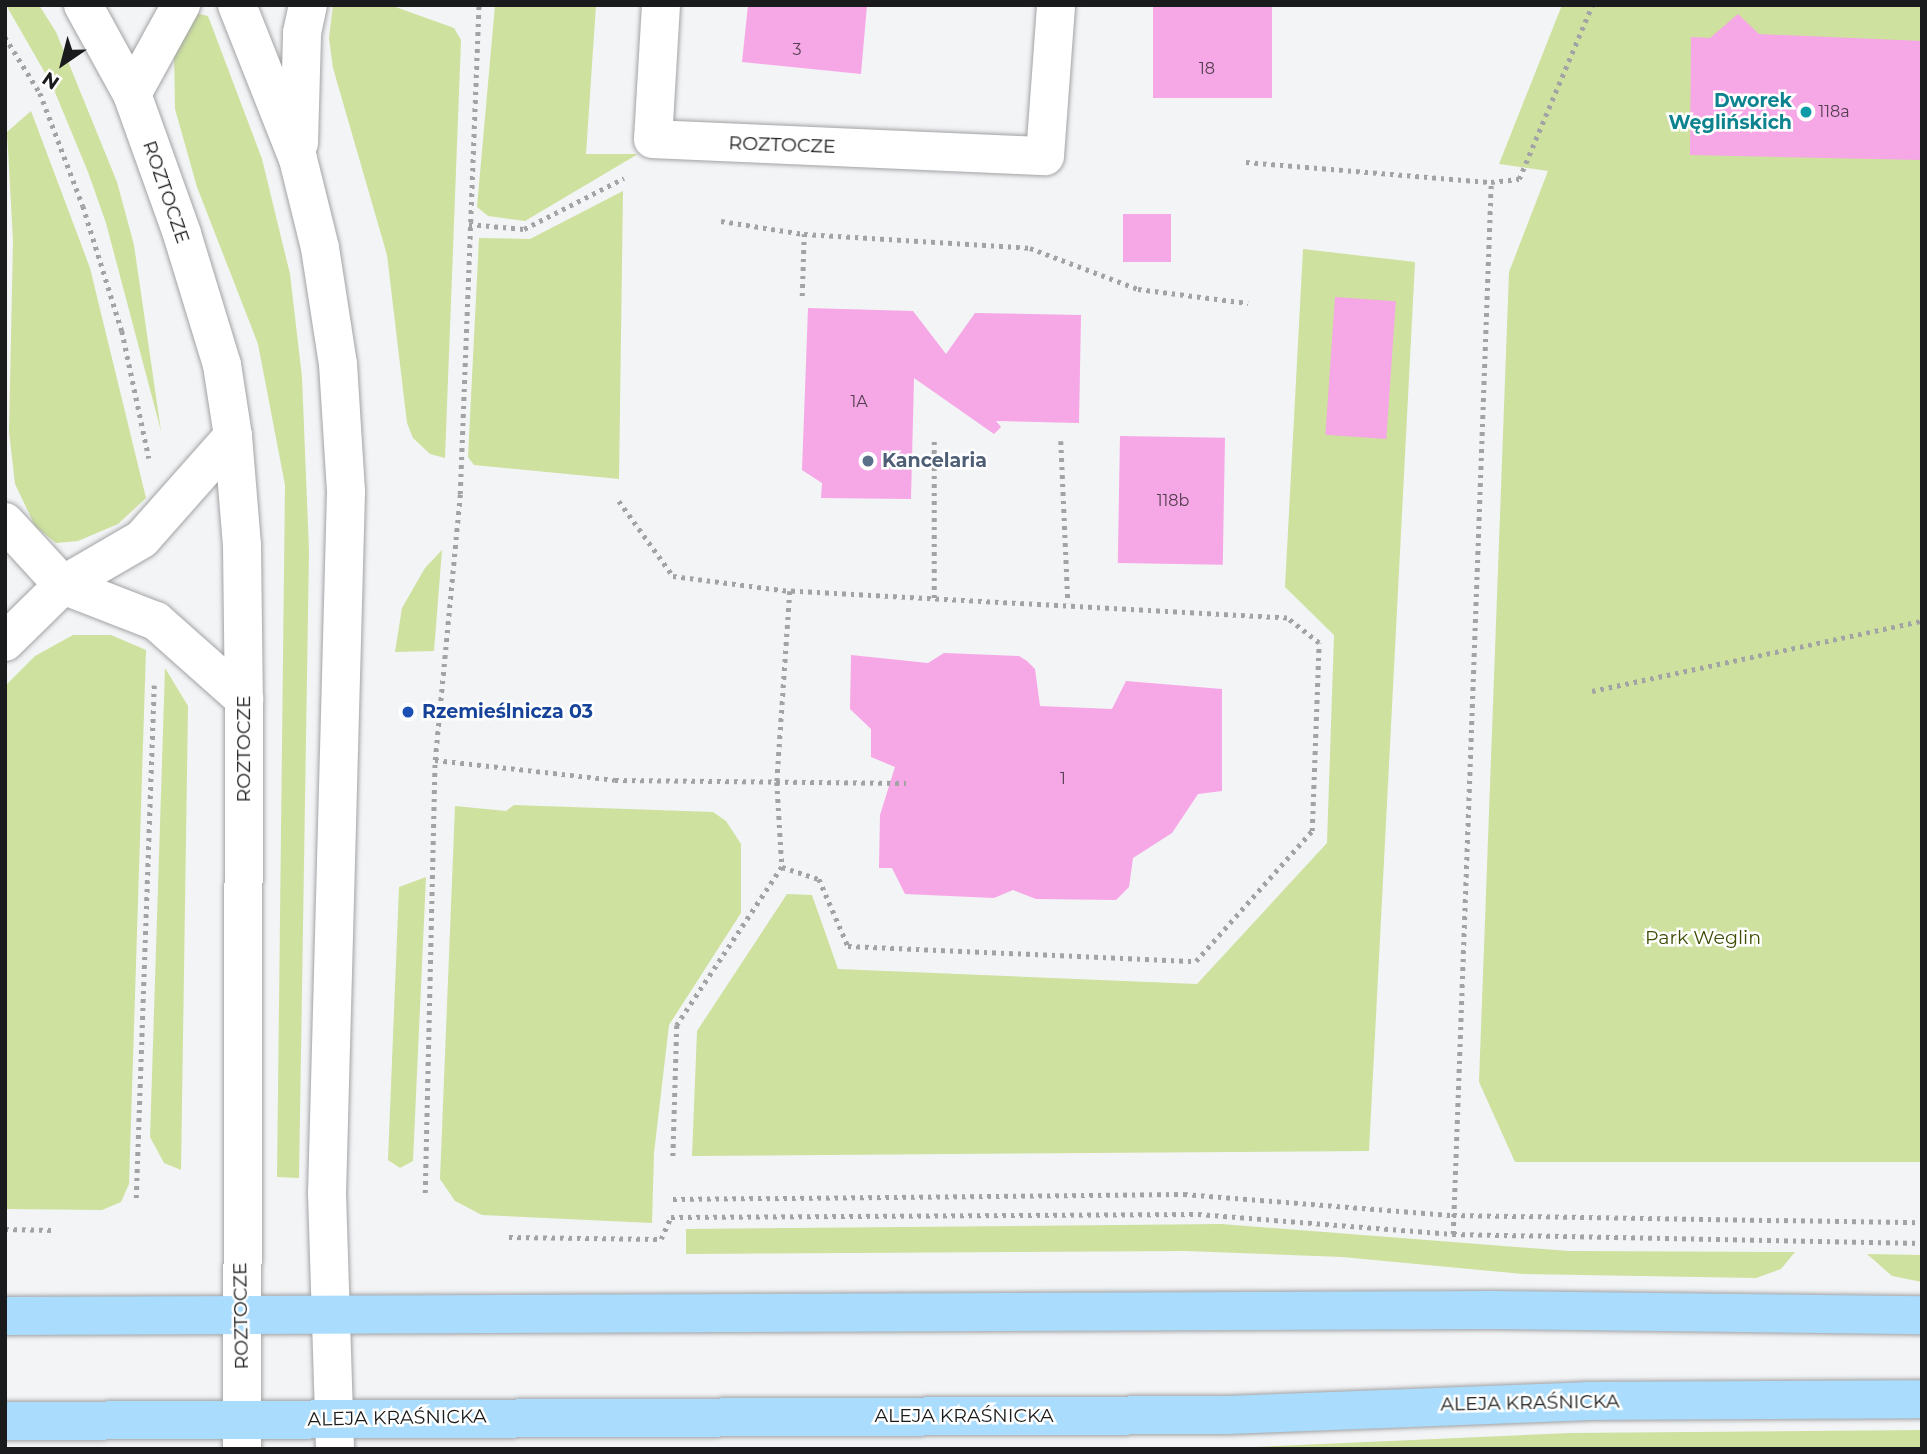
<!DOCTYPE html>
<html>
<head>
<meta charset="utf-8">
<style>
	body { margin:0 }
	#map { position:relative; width:1927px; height:1454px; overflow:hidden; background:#f3f4f6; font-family:Montserrat,sans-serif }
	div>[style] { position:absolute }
	.green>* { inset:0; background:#cee19f }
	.building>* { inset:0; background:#f6a7e6; transform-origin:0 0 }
	.path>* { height:4.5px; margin-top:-2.25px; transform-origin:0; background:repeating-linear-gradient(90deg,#a2a3a5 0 3.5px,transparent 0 8.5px) }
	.roads { filter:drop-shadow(0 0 2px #a2a3a5) drop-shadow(0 0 2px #a2a3a5) }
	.minor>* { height:38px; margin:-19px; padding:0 19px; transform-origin:19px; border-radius:19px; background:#fff }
	.major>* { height:38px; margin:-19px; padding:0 19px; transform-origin:19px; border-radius:19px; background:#a9dcfd }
	.dots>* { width:19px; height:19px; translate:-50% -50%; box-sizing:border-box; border:4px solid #fff; border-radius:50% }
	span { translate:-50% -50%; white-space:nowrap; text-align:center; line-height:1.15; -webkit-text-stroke:5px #fff; paint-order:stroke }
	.number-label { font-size:16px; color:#513e4e }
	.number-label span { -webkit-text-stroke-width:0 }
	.culture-label { font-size:19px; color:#0d838f; font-weight:700 }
	.right { translate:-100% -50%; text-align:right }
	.street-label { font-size:19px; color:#1a1b1c }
	.service-label { font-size:19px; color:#4e5e75; font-weight:700 }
	.left { translate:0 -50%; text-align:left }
	.transit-label { font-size:19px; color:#164399; font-weight:700 }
	.park-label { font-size:19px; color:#3f4e07 }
	.frame { position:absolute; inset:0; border:7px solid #1a1b1c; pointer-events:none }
	.north { position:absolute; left:28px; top:28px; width:70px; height:70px; -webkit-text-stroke:5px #fff; paint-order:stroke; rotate:215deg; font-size:19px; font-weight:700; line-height:28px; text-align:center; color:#1a1b1c }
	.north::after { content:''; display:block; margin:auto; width:24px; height:32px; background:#1a1b1c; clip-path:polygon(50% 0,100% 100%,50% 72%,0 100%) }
</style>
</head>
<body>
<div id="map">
	<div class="green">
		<div style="clip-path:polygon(6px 5px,39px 5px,56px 32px,117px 182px,134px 245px,161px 431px,106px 223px,88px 172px,52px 85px)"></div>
		<div style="clip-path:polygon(333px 5px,390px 5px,454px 28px,461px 40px,445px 458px,430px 454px,413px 438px,407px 423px,387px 255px,333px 68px,329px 38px)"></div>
		<div style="clip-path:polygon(495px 5px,596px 5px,586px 154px,638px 154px,525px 221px,488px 216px,477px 207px)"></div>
		<div style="clip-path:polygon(1562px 5px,1922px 5px,1922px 1162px,1515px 1162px,1479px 1082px,1509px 272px,1548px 171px,1499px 164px)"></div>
		<div style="clip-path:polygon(195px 13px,208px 16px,262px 159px,290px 274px,302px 377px,309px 551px,299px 1178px,277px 1177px,285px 485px,258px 344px,197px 187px,175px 109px,174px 49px)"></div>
		<div style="clip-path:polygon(31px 111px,90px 268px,146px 498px,118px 524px,78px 541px,56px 543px,35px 526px,15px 484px,9px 432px,13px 241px,7px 132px)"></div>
		<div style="clip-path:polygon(623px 191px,619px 479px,474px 465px,468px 457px,479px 238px,530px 239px)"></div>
		<div style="clip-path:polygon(1303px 249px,1415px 262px,1369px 1151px,692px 1156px,697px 1031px,787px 894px,812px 895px,838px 969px,1197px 984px,1327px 843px,1334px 635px,1285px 587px)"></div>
		<div style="clip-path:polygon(442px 550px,434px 651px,395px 652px,402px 608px,425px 568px)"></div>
		<div style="clip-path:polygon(73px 635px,111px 635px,146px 650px,129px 1184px,121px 1202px,102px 1210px,5px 1209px,5px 686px,35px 656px)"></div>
		<div style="clip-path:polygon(165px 668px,188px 706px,181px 1170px,164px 1163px,150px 1137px)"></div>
		<div style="clip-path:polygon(514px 805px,713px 812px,726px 821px,741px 844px,741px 913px,669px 1025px,654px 1153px,652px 1223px,482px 1215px,455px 1201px,440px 1179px,455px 806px,506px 811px)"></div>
		<div style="clip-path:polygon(426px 877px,413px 1161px,400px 1168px,388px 1160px,399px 887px)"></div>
		<div style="clip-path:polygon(1221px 1224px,1569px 1251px,1795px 1252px,1781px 1269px,1756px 1278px,1523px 1274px,1342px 1257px,1185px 1251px,686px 1254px,686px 1229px)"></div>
		<div style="clip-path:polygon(1867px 1254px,1922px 1255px,1922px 1282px,1892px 1276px)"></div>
		<div style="clip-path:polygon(1922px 1430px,1922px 1449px,1207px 1449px,1571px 1433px)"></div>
	</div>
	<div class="building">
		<div style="clip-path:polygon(748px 5px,867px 5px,861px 74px,742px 62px)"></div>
		<div style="left:1153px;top:5px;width:119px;height:93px"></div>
		<div style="clip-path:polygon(1738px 14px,1759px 34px,1922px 41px,1922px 160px,1690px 155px,1691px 37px,1710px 38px)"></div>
		<div style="left:1123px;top:214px;width:48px;height:48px"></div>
		<div style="left:1335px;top:297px;width:61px;height:138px;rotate:4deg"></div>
		<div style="clip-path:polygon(808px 308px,913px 311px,946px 354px,975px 313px,1081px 315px,1079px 423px,996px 421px,1001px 427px,994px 434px,914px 378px,911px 499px,821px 498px,822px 483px,802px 470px)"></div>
		<div style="left:1120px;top:436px;width:105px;height:127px;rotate:1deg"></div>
		<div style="clip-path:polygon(944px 653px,1019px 656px,1027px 661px,1035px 669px,1040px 706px,1112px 709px,1126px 681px,1222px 689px,1222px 791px,1198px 794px,1172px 833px,1133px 858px,1129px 887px,1116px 900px,1036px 899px,1013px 890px,994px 898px,905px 894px,892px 868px,879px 868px,880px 815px,895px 767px,871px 757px,871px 729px,850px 709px,851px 655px,928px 663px)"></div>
	</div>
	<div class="path">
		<div style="left:5px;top:37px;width:66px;rotate:58deg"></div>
		<div style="left:40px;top:93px;width:121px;rotate:69.2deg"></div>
		<div style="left:83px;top:206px;width:131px;rotate:72.7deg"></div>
		<div style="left:122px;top:331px;width:130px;rotate:78deg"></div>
		<div style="left:1246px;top:162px;width:246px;rotate:4.7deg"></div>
		<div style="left:1491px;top:182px;width:28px;rotate:-6deg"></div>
		<div style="left:1519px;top:179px;width:189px;rotate:-67.2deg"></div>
		<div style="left:721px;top:221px;width:84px;rotate:8.9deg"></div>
		<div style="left:469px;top:224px;width:55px;rotate:5.2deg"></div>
		<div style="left:524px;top:229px;width:112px;rotate:-27deg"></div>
		<div style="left:802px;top:296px;width:62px;rotate:-88.2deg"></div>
		<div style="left:804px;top:234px;width:226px;rotate:3.5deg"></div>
		<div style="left:1030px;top:248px;width:116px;rotate:20.8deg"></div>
		<div style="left:1138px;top:289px;width:111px;rotate:7.3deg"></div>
		<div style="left:1061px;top:441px;width:162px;rotate:87.5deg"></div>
		<div style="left:619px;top:501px;width:92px;rotate:54.2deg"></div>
		<div style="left:673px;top:576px;width:118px;rotate:7.3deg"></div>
		<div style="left:790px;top:591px;width:191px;rotate:93.9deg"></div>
		<div style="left:777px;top:782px;width:85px;rotate:86.6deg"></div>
		<div style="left:782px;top:867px;width:190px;rotate:123.6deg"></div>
		<div style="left:677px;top:1025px;width:131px;rotate:91.7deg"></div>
		<div style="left:934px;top:598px;width:160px;rotate:-90deg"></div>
		<div style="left:1592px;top:691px;width:337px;rotate:-12deg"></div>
		<div style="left:435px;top:760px;width:181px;rotate:6.3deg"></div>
		<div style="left:615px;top:780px;width:291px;rotate:0.6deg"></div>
		<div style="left:782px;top:867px;width:39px;rotate:18deg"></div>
		<div style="left:819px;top:879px;width:73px;rotate:66.6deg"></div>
		<div style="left:848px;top:946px;width:348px;rotate:2.5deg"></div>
		<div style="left:1196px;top:961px;width:174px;rotate:-48.3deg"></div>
		<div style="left:1312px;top:831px;width:188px;rotate:-87.9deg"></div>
		<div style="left:1319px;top:643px;width:41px;rotate:-142deg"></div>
		<div style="left:1287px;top:618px;width:498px;rotate:-176.9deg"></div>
		<div style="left:425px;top:1193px;width:433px;rotate:-88.7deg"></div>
		<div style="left:435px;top:760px;width:267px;rotate:-84.6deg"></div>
		<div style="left:460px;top:494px;width:489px;rotate:-87.8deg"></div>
		<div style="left:136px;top:1198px;width:513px;rotate:-87.99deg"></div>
		<div style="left:673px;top:1199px;width:511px;rotate:-0.56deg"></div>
		<div style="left:1184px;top:1194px;width:270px;rotate:4.5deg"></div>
		<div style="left:1453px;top:1215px;width:469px;rotate:0.9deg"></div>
		<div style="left:5px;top:1229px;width:48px;rotate:1.2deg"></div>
		<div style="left:1453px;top:1234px;width:469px;rotate:1.1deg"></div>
		<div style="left:509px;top:1237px;width:152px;rotate:0.8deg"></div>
		<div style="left:661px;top:1239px;width:24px;rotate:-66deg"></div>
		<div style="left:671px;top:1217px;width:527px;rotate:-0.33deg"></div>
		<div style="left:1198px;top:1214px;width:256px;rotate:4.5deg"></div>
		<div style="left:1453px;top:1234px;width:1053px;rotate:-87.93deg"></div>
	</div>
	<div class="roads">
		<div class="minor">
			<div style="left:83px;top:5px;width:102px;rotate:61.2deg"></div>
			<div style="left:132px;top:94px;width:149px;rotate:70.3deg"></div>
			<div style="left:182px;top:234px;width:137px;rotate:73deg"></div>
			<div style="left:222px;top:365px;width:72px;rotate:81.2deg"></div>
			<div style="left:233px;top:436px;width:110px;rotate:85.3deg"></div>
			<div style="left:242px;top:546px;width:153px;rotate:89.3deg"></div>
			<div style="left:244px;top:699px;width:750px;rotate:90.15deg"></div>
			<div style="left:237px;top:5px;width:166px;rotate:68.4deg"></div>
			<div style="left:298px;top:159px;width:92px;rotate:76.1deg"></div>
			<div style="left:320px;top:248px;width:117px;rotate:81.2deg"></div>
			<div style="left:338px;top:364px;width:128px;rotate:86.4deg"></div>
			<div style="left:346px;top:492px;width:701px;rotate:91.55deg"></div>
			<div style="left:327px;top:1193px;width:256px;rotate:88.2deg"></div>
			<div style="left:661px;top:5px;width:134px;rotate:93.4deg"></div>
			<div style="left:653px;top:139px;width:392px;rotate:2.5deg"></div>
			<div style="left:1045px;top:156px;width:151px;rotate:-85.8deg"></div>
			<div style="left:132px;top:94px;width:102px;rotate:-61.2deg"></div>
			<div style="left:299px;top:143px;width:110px;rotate:-88.4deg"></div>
			<div style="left:302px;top:33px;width:29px;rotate:-78deg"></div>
			<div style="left:233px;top:436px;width:137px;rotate:131.5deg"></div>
			<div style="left:142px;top:539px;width:91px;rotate:149.8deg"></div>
			<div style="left:63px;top:585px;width:100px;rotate:21.2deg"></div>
			<div style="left:156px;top:621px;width:118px;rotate:41.6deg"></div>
			<div style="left:5px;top:522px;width:86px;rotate:47.4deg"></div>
			<div style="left:63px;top:585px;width:81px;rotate:135.5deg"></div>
		</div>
		<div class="major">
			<div style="left:5px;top:1316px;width:1488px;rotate:-0.23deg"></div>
			<div style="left:1493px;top:1310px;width:429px;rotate:0.7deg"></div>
			<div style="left:5px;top:1421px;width:1223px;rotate:-0.28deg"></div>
			<div style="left:1228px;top:1415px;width:358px;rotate:-2.2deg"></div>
			<div style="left:1586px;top:1401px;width:336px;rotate:-0.3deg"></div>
		</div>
	</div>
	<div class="dots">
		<div style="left:1806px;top:112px;background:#0f9aa8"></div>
		<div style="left:868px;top:461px;background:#5c6f8a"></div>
		<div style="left:408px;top:712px;background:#1a4fb4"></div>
	</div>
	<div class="number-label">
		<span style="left:797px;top:50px">3</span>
		<span style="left:1207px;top:69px">18</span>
		<span style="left:1834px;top:112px">118a</span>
		<span style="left:859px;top:402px">1A</span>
		<span style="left:1173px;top:501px">118b</span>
		<span style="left:1063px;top:779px">1</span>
	</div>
	<div class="culture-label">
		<span class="right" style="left:1792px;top:112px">Dworek<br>Węglińskich</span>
	</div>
	<div class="street-label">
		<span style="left:782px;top:145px;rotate:2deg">ROZTOCZE</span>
		<span style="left:166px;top:192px;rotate:71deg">ROZTOCZE</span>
		<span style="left:244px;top:749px;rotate:-90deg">ROZTOCZE</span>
		<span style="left:241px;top:1316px;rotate:-91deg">ROZTOCZE</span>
		<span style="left:1530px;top:1403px;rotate:-1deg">ALEJA KRAŚNICKA</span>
		<span style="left:964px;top:1416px">ALEJA KRAŚNICKA</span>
		<span style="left:397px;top:1418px;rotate:-1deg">ALEJA KRAŚNICKA</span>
	</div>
	<div class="service-label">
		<span class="left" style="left:882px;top:461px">Kancelaria</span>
	</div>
	<div class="transit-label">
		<span class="left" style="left:422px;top:712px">Rzemieślnicza 03</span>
	</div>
	<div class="park-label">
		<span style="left:1703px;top:938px">Park Weglin</span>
	</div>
	<div class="frame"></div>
	<div class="north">N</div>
</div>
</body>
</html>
